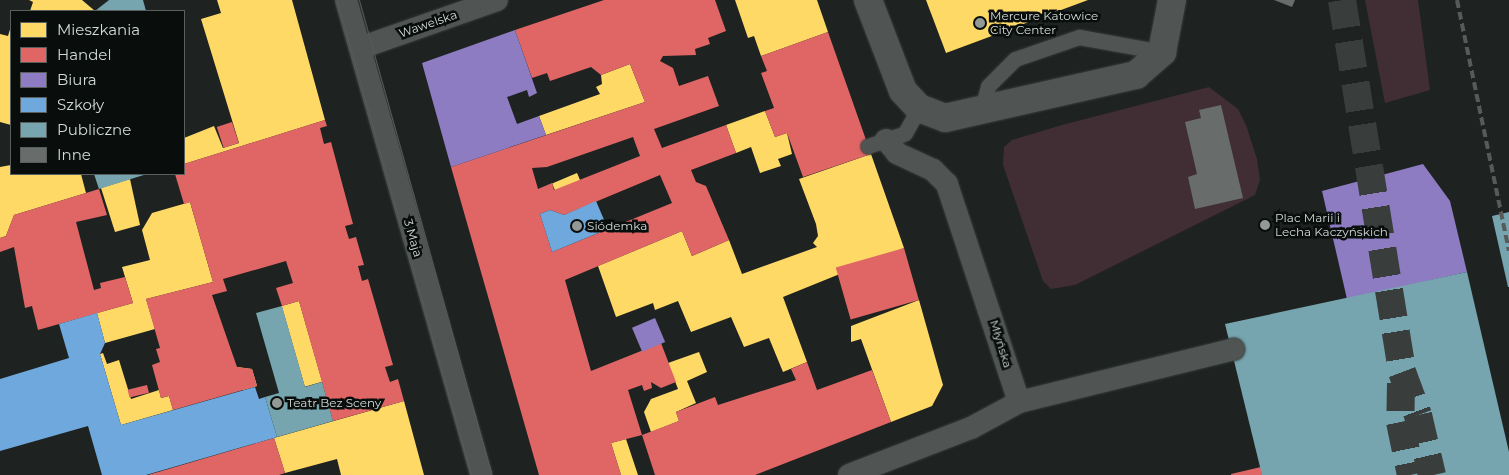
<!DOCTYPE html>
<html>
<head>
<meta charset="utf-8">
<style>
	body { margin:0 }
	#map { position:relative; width:1509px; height:475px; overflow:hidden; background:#1e2321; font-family:Montserrat,sans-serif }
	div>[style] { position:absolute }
	.green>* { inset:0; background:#412d34 }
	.homes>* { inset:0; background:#ffd966; transform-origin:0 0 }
	.shops>* { inset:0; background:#e06666; transform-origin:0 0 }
	.offices>* { inset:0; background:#8e7cc3; transform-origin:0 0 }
	.schools>* { inset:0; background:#6fa8dc }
	.public>* { inset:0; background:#76a5af }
	.building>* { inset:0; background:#686c6b }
	.tertiary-tunnel>* { height:28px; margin-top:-14px; transform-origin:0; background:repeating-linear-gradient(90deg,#393e3c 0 28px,transparent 0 42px) }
	.roads { filter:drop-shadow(0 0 1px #383d3c) drop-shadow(0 0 1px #383d3c) }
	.service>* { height:15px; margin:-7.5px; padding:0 7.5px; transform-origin:7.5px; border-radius:7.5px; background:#505553 }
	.pedestrian>* { height:22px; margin:-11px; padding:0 11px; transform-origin:11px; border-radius:11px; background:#505553 }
	.minor>* { height:28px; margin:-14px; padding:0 14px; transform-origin:14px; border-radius:14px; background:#505553 }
	.tram>* { height:1px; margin:-0.5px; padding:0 0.5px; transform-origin:0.5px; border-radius:0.5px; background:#575a59 }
	.rail>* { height:4px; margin-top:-2px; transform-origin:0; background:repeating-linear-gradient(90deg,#575a59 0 8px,transparent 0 12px) }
	.dots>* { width:14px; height:14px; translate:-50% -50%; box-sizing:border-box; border:2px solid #090e0c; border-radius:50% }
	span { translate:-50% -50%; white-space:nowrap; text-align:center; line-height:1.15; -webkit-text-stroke:5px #090e0c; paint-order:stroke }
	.poi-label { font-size:12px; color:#d2d9d6 }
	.left { translate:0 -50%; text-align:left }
	.street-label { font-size:12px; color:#d2d9d6 }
	.legend { position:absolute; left:10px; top:10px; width:175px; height:165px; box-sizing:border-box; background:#090e0c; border:1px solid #595f5d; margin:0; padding:6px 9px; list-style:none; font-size:15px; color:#d2d9d6 }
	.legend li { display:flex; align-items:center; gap:10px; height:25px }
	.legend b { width:25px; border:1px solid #595f5d }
</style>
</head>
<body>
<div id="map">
	<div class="green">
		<div style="clip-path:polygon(1365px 0,1418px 0,1430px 90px,1385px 103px)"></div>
		<div style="clip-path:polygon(1209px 87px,1238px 109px,1246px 125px,1257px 159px,1260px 180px,1255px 195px,1075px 285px,1051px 289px,1043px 281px,1003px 165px,1004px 147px,1012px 140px,1062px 125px)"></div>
	</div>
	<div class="homes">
		<div style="clip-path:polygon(29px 0,82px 0,95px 11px,30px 11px,33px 2px)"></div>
		<div style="clip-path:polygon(217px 0,292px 0,325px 120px,184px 164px,184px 138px,214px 126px,223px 148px,239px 143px,201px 19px,221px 13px)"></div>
		<div style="clip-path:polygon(735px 0,817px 0,828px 32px,761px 56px,754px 36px,748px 38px)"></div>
		<div style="clip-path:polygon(926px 0,1088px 0,946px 53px)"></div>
		<div style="clip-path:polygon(11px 26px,11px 125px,0 122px,0 34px,8px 36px)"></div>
		<div style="clip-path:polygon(630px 64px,645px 102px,546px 135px,539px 116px,600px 94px,596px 87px,602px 84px,601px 75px)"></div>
		<div style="clip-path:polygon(765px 111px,775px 137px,787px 133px,792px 154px,778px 159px,781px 166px,760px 173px,751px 147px,736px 153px,726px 125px)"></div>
		<div style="clip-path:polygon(871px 154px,904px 248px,783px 297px,807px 362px,783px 372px,769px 338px,744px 347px,731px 317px,691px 332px,678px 301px,655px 310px,653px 303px,616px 317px,598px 266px,682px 231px,692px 256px,729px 240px,742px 274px,817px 247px,813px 243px,818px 236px,816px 224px,799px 179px)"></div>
		<div style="clip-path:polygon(11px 165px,11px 174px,81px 174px,86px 193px,14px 215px,6px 236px,0 238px,0 167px)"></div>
		<div style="left:577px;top:173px;width:8px;height:27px;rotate:67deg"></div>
		<div style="clip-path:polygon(130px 179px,140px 225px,115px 232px,101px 188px)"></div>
		<div style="clip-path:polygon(190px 202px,213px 282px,146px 299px,155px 329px,105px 343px,97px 313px,133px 303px,122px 267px,150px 260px,142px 230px,152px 213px)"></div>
		<div style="clip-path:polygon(919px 300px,943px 385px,932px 406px,891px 422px,861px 339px,851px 342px,851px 326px)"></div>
		<div style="left:299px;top:301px;width:84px;height:18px;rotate:74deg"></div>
		<div style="clip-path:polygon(699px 352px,707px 372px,687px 381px,696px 403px,676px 412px,679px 421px,651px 432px,644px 412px,651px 399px,678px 389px,668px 363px)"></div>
		<div style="clip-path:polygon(103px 353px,107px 364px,119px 360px,131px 399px,159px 390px,161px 398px,169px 396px,173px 410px,121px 425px,100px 354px)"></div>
		<div style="clip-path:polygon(237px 367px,252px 369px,257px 386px,243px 390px)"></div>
		<div style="clip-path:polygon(404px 401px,424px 475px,341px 475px,337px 459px,285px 473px,274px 438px)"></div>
		<div style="clip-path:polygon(626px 439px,638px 475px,621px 475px,611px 443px)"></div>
	</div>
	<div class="shops">
		<div style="clip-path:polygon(evenodd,604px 0,715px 0,726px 31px,708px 38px,710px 44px,695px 49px,696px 55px,663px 56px,660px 61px,673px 68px,679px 86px,708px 76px,719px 106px,654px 129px,662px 148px,726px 125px,736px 153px,691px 170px,696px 182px,706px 186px,729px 240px,692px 256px,682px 231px,565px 280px,591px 371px,661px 343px,676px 382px,661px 388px,651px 382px,652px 388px,644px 391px,642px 385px,628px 390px,642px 435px,611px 443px,621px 475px,539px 475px,451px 167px,645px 102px,630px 64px,601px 75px,591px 67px,550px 81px,547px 73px,532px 78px,515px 30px,604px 0,633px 137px,640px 156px,554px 190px,552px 183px,538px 189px,532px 168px,547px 167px,633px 137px,604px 0,660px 175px,672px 203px,552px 252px,540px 214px,550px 210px,564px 215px,660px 175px)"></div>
		<div style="clip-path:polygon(828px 32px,871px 154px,803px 177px,787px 133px,775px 137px,765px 111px,774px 108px,761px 73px,767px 71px,761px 56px)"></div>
		<div style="clip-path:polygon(325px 120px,327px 126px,320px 128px,324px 144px,331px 142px,353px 224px,345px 226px,349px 239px,356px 237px,364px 265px,358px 266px,362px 281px,368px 279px,393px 365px,385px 367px,390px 382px,398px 379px,404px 401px,333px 421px,299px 301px,282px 306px,276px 288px,293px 283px,286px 261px,223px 279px,227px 291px,212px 295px,237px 367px,252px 369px,257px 386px,173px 410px,169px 396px,161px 398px,152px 365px,160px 362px,156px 349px,160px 348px,146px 299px,213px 282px,190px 202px,184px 204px,175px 174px,184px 174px,184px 164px)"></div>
		<div style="left:232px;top:122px;width:22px;height:16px;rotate:72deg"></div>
		<div style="clip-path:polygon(99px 189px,107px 215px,76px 222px,94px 290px,101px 288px,100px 283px,125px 277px,133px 303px,38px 330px,32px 306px,25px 308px,14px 247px,0 252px,0 238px,6px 236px,14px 215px)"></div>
		<div style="left:904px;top:248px;width:54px;height:71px;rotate:74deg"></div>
		<div style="clip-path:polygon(807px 362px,817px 390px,872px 370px,891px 422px,755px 475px,655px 475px,642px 435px,679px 421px,676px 412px,715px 397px,718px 405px,796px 380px,791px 369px)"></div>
		<div style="left:147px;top:385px;width:8px;height:20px;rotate:76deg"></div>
		<div style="clip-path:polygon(274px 438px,285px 473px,279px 475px,148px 475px)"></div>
		<div style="clip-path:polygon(1261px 467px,1262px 475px,1231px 475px,1231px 474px)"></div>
	</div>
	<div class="offices">
		<div style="clip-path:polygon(515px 30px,537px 93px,529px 97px,527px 90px,507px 97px,517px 124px,539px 116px,546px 135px,451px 167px,422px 63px)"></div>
		<div style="clip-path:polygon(1423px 164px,1450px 201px,1467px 272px,1347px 299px,1322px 191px)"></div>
		<div style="left:655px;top:318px;width:26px;height:25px;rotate:67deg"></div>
	</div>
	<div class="schools">
		<div style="clip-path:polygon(596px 201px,608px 229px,552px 252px,540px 214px,550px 210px,564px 215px)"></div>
		<div style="clip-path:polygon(97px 313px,105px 343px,100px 354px,121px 425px,255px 387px,259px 399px,265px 397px,277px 437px,146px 475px,102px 475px,88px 426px,0 451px,0 379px,69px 358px,59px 324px)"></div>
	</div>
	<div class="public">
		<div style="clip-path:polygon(109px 0,143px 0,146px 11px,95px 11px)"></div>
		<div style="clip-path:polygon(94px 174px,147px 174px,99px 189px)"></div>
		<div style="clip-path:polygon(1509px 212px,1509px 287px,1508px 287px,1492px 216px)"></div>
		<div style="clip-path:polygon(1467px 272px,1509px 452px,1509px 475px,1262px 475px,1225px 324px)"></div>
		<div style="clip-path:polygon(282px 306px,305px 387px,322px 382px,333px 421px,277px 437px,265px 397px,279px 393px,256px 313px)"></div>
	</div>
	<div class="building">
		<div style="clip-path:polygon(1274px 0,1295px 0,1292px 7px)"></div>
		<div style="clip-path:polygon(1221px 105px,1243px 198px,1195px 209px,1188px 177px,1197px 174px,1185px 122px,1201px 118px,1199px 110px)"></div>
	</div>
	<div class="tertiary-tunnel">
		<div style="left:1342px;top:0;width:377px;rotate:80.8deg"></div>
		<div style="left:1402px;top:372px;width:46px;rotate:69.6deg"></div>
		<div style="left:1418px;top:415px;width:62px;rotate:76.9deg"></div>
		<div style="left:1401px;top:383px;width:39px;rotate:91deg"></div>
		<div style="left:1400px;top:422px;width:54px;rotate:78.3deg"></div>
	</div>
	<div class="roads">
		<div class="service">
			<div style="left:981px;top:111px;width:26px;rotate:-74deg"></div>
			<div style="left:988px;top:86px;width:38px;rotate:-45deg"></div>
			<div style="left:1015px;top:59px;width:68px;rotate:-19deg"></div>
			<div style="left:1079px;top:37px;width:84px;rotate:10.2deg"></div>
			<div style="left:868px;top:146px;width:39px;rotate:-19deg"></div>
			<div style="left:905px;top:133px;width:29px;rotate:-61deg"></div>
		</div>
		<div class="pedestrian">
			<div style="left:346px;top:0;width:494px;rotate:74.1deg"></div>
			<div style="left:360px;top:48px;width:145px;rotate:-19.3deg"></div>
			<div style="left:1019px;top:402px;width:221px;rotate:-13.8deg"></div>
			<div style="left:849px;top:475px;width:131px;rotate:-21.1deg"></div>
			<div style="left:971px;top:428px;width:55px;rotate:-28.4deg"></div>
			<div style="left:1019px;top:402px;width:230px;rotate:-108.3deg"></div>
			<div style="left:947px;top:184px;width:20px;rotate:-135deg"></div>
			<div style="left:933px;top:170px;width:40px;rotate:-155deg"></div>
			<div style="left:897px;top:153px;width:17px;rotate:-130deg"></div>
		</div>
		<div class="minor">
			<div style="left:868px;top:0;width:97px;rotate:69deg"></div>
			<div style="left:903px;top:91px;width:23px;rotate:47deg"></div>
			<div style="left:919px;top:108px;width:28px;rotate:21deg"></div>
			<div style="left:945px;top:118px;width:196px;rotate:-12.7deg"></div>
			<div style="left:1136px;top:75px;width:35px;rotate:-41deg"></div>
			<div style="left:1162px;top:52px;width:53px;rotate:-79.1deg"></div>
		</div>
	</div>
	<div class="tram">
		<div style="left:337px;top:0;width:494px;rotate:74.2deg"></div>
		<div style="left:359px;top:0;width:493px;rotate:74.4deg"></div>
	</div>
	<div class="rail">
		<div style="left:1457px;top:0;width:256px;rotate:78.3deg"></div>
	</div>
	<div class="dots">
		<div style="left:980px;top:23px;background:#939997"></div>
		<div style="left:1265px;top:225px;background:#939997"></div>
		<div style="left:577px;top:226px;background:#939997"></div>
		<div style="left:277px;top:403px;background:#939997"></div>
	</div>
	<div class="poi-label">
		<span class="left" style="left:990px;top:23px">Mercure Katowice<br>City Center</span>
		<span class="left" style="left:1275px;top:225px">Plac Marii i<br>Lecha Kaczyńskich</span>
		<span class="left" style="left:587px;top:226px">Siódemka</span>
		<span class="left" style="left:287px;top:403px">Teatr Bez Sceny</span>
	</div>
	<div class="street-label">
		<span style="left:428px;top:24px;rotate:-19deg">Wawelska</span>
		<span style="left:413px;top:238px;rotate:74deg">3 Maja</span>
		<span style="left:1001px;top:344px;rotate:73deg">Młyńska</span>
	</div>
	<ul class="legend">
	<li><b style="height:14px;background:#ffd966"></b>Mieszkania</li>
	<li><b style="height:14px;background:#e06666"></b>Handel</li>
	<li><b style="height:14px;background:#8e7cc3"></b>Biura</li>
	<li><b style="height:14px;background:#6fa8dc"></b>Szkoły</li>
	<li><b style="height:14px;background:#76a5af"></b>Publiczne</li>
	<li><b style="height:14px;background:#686c6b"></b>Inne</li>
	</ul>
</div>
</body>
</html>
